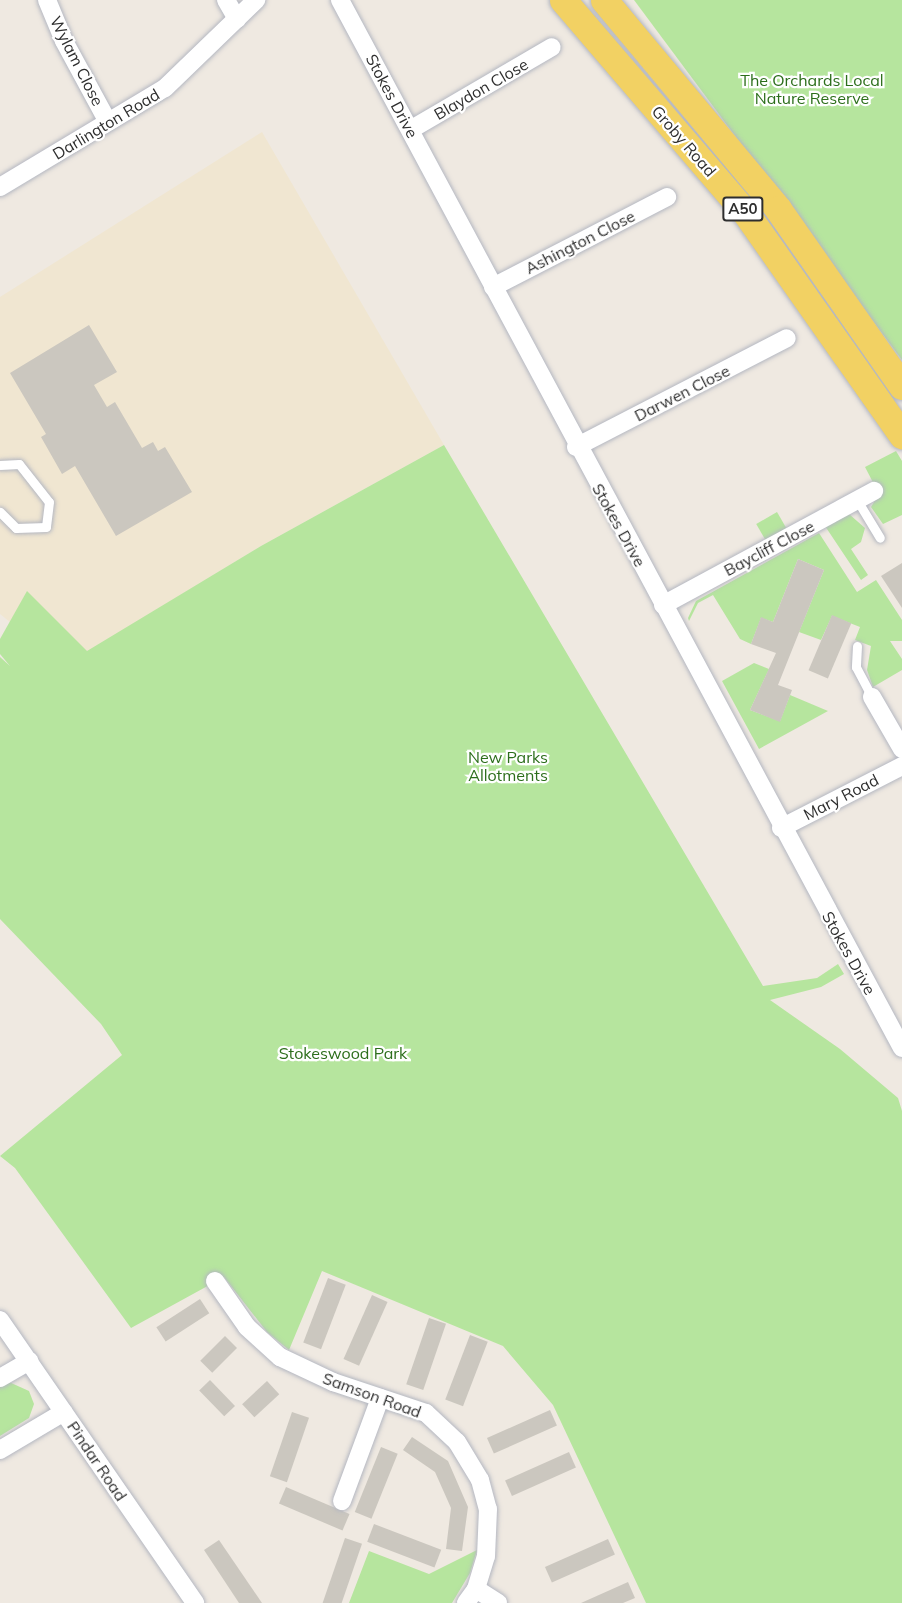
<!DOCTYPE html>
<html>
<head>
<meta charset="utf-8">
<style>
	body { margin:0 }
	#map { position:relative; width:902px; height:1603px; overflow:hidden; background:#efe9e1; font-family:Mulish,sans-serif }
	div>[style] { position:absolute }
	.education>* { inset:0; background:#f0e6d1 }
	.green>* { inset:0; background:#b6e59e; transform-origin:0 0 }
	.building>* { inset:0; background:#cbc7bf; transform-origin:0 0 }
	.roads { filter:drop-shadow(0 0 2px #b4b7c1) drop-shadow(0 0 2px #b4b7c1) }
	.service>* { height:9px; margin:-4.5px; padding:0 4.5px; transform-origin:4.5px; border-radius:4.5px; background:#fff }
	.minor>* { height:18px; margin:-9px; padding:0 9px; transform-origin:9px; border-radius:9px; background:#fff }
	.primary>* { height:27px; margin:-13.5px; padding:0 13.5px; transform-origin:13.5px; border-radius:13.5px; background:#f2d163 }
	span { translate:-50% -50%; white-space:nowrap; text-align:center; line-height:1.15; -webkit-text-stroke:4.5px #fff; paint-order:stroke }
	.shield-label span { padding:2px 4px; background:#fff; border:2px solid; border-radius:4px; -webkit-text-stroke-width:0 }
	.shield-label { font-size:15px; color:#2e2e2e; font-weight:700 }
	.street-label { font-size:16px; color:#2e2e2e }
	.park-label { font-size:16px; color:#2c6e1b }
</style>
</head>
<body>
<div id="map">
	<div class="education">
		<div style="clip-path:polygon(262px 132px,444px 445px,261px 546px,87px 652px,27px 592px,10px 622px,0 614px,0 297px)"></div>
	</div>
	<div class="green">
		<div style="clip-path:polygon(634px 0,902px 0,902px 360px)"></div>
		<div style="clip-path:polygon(444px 445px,763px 986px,817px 978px,838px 964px,844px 974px,821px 987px,770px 1000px,840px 1049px,898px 1098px,902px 1111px,902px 1603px,646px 1603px,553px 1405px,503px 1346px,322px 1271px,289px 1350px,267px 1332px,224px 1277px,131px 1328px,15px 1168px,0 1156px,122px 1055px,101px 1024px,0 919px,0 657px,10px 666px,0 654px,0 639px,27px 591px,87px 651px,261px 546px)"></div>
		<div style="clip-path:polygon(896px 451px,902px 461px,902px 515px,883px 524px,871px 507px,879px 494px,865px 467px)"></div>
		<div style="left:777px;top:512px;width:22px;height:24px;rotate:60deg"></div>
		<div style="clip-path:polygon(849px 514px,865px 528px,861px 542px,851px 549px,868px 575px,861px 580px,825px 526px)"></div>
		<div style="clip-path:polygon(819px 533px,857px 592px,876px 580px,902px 620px,902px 641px,890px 641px,902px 659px,902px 670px,873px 687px,867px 670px,871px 646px,855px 640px,860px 627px,832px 616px,821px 640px,799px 632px,824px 570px,798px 559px,773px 622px,761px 618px,751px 644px,740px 639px,713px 595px,698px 603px,689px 621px,688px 618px,696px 601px)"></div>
		<div style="clip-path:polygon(754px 663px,769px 669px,750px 710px,780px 721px,790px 695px,828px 711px,759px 749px,722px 681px)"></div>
		<div style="clip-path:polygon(9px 1382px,29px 1391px,34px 1404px,29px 1418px,0 1436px,0 1386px)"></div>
		<div style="clip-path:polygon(477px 1550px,470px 1573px,452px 1603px,349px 1603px,369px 1551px,429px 1574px)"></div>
	</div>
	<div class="building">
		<div style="clip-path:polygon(89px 325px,117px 372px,94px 385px,107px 407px,115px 402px,142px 448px,153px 442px,158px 451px,165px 447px,192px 492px,116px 536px,75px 466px,62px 474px,41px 437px,46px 434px,10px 373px)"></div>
		<div style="clip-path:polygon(798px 559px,824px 570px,778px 685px,792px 690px,780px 722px,750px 710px,776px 653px,751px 644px,761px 617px,773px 622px)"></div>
		<div style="clip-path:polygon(902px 563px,902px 608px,881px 576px)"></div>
		<div style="left:832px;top:615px;width:21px;height:60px;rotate:23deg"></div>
		<div style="left:328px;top:1278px;width:19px;height:69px;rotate:21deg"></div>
		<div style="left:372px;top:1295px;width:17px;height:70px;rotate:24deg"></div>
		<div style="left:200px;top:1299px;width:17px;height:52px;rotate:57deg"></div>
		<div style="left:429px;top:1318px;width:18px;height:70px;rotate:19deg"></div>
		<div style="left:470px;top:1335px;width:19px;height:69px;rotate:21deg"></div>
		<div style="left:225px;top:1336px;width:17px;height:35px;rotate:45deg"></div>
		<div style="left:210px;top:1380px;width:36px;height:15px;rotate:46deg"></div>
		<div style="left:267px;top:1381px;width:18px;height:34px;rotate:47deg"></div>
		<div style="left:550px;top:1410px;width:17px;height:69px;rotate:66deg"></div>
		<div style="left:292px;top:1412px;width:18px;height:68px;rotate:19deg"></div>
		<div style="clip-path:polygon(412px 1437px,448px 1461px,468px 1507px,462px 1551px,446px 1549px,451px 1508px,435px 1472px,403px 1450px)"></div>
		<div style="left:381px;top:1447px;width:18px;height:70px;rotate:22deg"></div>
		<div style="left:569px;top:1452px;width:17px;height:70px;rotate:66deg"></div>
		<div style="left:286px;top:1487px;width:69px;height:18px;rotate:23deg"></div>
		<div style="left:374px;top:1524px;width:72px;height:19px;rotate:21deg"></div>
		<div style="left:345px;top:1538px;width:18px;height:70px;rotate:19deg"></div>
		<div style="left:608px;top:1539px;width:17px;height:69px;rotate:66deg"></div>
		<div style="clip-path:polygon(219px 1540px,262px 1603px,239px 1603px,204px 1550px)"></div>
		<div style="clip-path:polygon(628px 1582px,635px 1598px,623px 1603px,581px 1603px)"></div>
	</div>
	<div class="roads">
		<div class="service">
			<div style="left:0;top:465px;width:19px;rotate:-3deg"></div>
			<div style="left:19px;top:464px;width:48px;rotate:51.7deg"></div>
			<div style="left:49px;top:502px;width:25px;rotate:97deg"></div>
			<div style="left:46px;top:527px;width:30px;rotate:178deg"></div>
			<div style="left:16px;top:528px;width:23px;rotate:-135deg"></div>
			<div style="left:857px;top:500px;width:44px;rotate:58.8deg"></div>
			<div style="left:857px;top:646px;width:21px;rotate:93deg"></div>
			<div style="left:856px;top:667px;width:34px;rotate:62deg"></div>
		</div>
		<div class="minor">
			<div style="left:47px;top:0;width:44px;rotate:67.5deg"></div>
			<div style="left:64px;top:41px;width:92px;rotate:61.5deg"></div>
			<div style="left:226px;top:0;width:22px;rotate:60deg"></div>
			<div style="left:340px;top:0;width:1189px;rotate:61.8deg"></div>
			<div style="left:410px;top:130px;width:164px;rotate:-30.3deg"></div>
			<div style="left:0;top:187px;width:192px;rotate:-31deg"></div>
			<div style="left:165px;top:88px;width:127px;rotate:-44deg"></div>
			<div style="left:493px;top:287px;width:196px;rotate:-27.3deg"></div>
			<div style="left:576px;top:447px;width:237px;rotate:-27.3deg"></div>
			<div style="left:663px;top:605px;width:240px;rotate:-28.4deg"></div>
			<div style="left:872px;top:697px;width:60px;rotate:60deg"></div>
			<div style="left:781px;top:828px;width:136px;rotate:-27.1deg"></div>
			<div style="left:215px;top:1281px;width:56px;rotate:55.2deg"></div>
			<div style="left:247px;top:1327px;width:45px;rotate:42.3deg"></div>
			<div style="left:280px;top:1357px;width:59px;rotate:25.3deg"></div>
			<div style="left:333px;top:1382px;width:98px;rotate:18.4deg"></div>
			<div style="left:426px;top:1413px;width:42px;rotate:43.1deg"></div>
			<div style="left:457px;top:1442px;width:44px;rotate:58.8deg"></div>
			<div style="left:480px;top:1480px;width:30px;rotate:75deg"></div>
			<div style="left:488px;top:1509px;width:47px;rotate:92.4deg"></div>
			<div style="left:486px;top:1556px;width:34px;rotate:107deg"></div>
			<div style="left:476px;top:1589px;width:17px;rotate:126deg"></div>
			<div style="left:0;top:1320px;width:344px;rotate:55.4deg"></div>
			<div style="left:0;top:1378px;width:34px;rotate:-30deg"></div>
			<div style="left:0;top:1450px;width:74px;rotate:-30.7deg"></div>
			<div style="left:342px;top:1501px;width:110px;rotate:-69.7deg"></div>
			<div style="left:476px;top:1589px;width:26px;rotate:32deg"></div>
		</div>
		<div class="primary">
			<div style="left:563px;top:0;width:279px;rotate:49.4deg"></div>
			<div style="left:745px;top:212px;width:273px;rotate:54.9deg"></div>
			<div style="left:604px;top:0;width:272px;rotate:50.2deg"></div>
			<div style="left:778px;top:209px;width:216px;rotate:55deg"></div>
		</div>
	</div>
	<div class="shield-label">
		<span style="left:743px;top:209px">A50</span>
	</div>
	<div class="street-label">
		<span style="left:77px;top:61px;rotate:63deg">Wylam Close</span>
		<span style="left:481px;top:89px;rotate:-30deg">Blaydon Close</span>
		<span style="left:392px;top:96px;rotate:62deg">Stokes Drive</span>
		<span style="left:106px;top:124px;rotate:-31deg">Darlington Road</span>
		<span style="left:684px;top:141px;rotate:49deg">Groby Road</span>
		<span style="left:580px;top:242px;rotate:-27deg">Ashington Close</span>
		<span style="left:682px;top:393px;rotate:-27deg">Darwen Close</span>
		<span style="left:619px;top:525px;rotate:61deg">Stokes Drive</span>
		<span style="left:769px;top:548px;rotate:-28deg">Baycliff Close</span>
		<span style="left:841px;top:797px;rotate:-27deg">Mary Road</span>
		<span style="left:849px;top:953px;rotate:61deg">Stokes Drive</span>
		<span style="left:372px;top:1395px;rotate:20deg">Samson Road</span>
		<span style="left:97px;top:1461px;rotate:56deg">Pindar Road</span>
	</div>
	<div class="park-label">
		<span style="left:812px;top:89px">The Orchards Local<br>Nature Reserve</span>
		<span style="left:508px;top:766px">New Parks<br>Allotments</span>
		<span style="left:343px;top:1053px">Stokeswood Park</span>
	</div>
</div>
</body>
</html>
